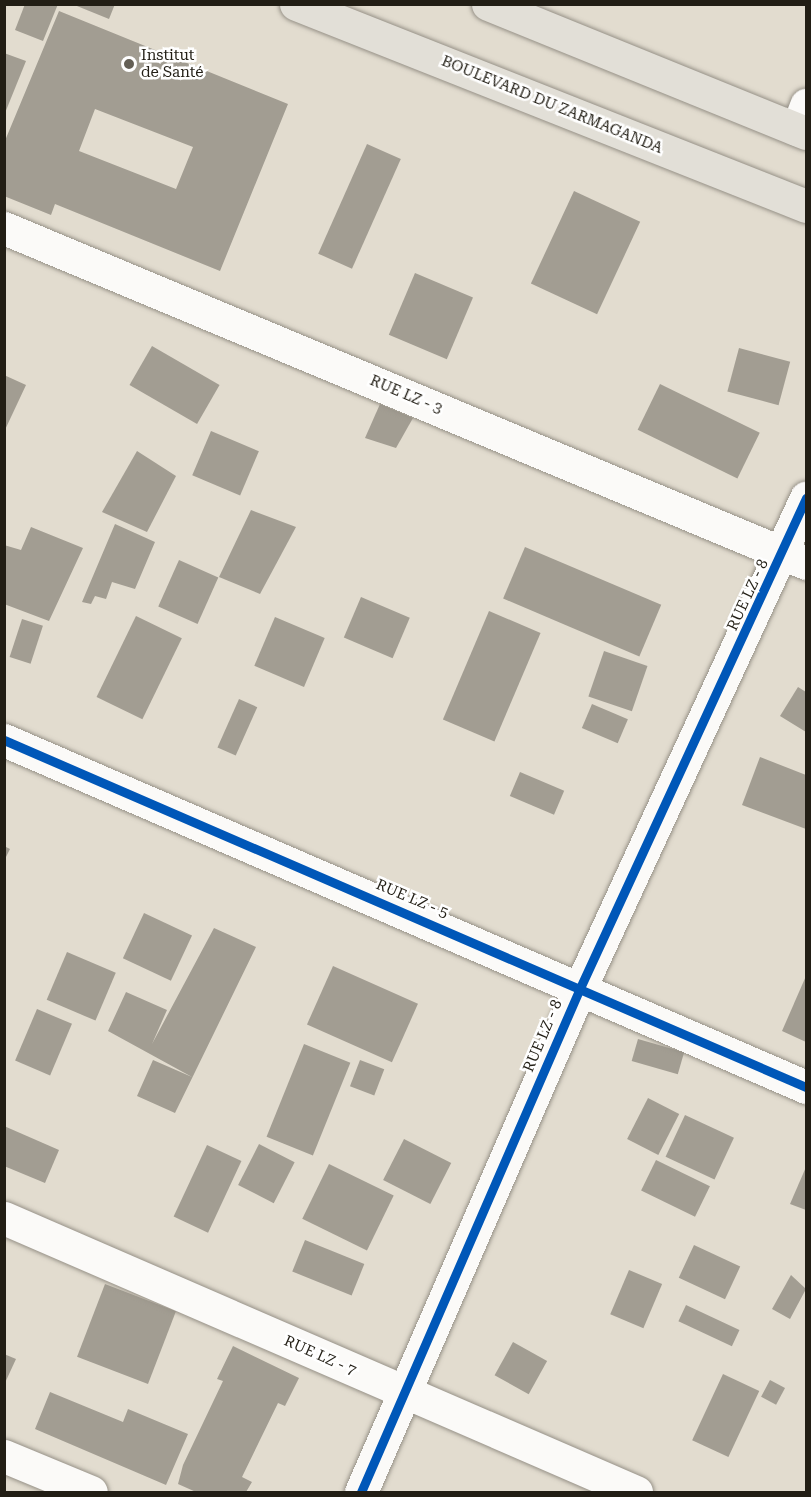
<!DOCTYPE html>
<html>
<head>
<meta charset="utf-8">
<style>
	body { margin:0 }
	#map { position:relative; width:811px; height:1497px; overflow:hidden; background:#e2dccf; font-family:"Roboto Serif",serif }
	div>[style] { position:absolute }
	.building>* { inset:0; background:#a29d92; transform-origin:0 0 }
	.roads { filter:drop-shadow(0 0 2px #969187) drop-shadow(0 0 2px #969187) }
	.minor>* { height:33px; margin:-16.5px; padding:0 16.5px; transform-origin:16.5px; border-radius:16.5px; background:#fbfaf8 }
	.major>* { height:33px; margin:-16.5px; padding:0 16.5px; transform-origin:16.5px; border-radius:16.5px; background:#e2dfd7 }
	.cycleway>* { height:9px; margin:-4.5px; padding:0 4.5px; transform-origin:4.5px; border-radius:4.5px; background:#0057b8 }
	.dots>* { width:16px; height:16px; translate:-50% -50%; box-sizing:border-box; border:3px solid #fff; border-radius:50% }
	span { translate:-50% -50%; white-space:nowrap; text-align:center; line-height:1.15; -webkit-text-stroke:5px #fff; paint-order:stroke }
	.poi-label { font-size:15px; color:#221e15 }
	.left { translate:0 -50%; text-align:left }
	.street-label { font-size:15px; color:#221e15 }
	.frame { position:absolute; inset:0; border:6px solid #221e15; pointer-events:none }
</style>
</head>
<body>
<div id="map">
	<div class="building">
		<div style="clip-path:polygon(25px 4px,58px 4px,43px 41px,15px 30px)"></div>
		<div style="clip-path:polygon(72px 4px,115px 4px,109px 19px)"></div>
		<div style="clip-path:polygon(evenodd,59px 11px,288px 104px,220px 271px,55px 204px,51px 215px,4px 196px,4px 143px,59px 11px,95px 109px,193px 147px,176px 189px,79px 151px,95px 109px)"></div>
		<div style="clip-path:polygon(4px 53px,26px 61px,5px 113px,4px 113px)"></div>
		<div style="left:367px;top:144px;width:37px;height:120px;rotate:24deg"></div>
		<div style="left:574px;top:191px;width:73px;height:102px;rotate:25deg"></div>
		<div style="left:415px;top:273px;width:63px;height:67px;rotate:23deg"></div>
		<div style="left:152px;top:346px;width:78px;height:45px;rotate:30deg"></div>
		<div style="left:739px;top:348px;width:53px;height:45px;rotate:15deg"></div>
		<div style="clip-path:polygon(4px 375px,26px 385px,4px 432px)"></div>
		<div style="left:660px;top:384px;width:111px;height:51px;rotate:26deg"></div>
		<div style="clip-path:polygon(380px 404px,413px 418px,396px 448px,365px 438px)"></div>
		<div style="left:211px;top:431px;width:52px;height:48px;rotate:23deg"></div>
		<div style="clip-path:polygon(137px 451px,176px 476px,147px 532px,102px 512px)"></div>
		<div style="clip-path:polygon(251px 510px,296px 527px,260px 594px,219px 577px)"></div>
		<div style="clip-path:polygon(115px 524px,155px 542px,135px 589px,112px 582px,106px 599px,95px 596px,91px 604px,82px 602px)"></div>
		<div style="clip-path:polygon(31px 527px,83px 548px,49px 621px,4px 604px,4px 545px,21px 550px)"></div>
		<div style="left:525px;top:547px;width:148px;height:56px;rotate:23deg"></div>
		<div style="left:179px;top:560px;width:43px;height:51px;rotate:24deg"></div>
		<div style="left:361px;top:597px;width:53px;height:44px;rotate:23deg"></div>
		<div style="left:489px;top:611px;width:56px;height:118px;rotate:23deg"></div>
		<div style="left:136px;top:616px;width:51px;height:90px;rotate:26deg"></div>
		<div style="left:275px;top:617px;width:54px;height:53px;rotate:23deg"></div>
		<div style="left:22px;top:619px;width:22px;height:40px;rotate:18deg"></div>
		<div style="left:604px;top:651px;width:46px;height:48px;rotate:19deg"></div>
		<div style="clip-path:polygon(798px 687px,806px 692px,806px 732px,780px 716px)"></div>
		<div style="left:239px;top:699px;width:20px;height:53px;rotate:24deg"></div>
		<div style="left:592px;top:704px;width:39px;height:26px;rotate:23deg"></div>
		<div style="clip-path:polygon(760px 757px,806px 775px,806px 829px,742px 805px)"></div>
		<div style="left:520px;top:772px;width:48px;height:26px;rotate:23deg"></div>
		<div style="clip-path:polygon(4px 846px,10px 849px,4px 861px)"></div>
		<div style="left:144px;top:913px;width:53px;height:50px;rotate:25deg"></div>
		<div style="clip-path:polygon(214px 928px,256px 947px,175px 1113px,137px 1096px,153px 1060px,192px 1077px,108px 1031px,126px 992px,167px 1010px,152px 1044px)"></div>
		<div style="left:67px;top:952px;width:53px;height:52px;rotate:23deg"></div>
		<div style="left:333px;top:966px;width:93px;height:64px;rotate:24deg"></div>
		<div style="clip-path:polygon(806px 976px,806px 1042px,782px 1031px)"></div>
		<div style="left:37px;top:1009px;width:38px;height:56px;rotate:23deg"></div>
		<div style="left:638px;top:1039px;width:48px;height:23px;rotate:16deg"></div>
		<div style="left:304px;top:1044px;width:50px;height:100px;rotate:22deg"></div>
		<div style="left:360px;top:1060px;width:26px;height:28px;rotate:21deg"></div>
		<div style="left:648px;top:1098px;width:35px;height:46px;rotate:27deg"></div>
		<div style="left:685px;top:1115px;width:54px;height:46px;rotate:25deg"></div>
		<div style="clip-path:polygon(4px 1126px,59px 1150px,45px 1183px,4px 1166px)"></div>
		<div style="left:404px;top:1139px;width:53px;height:46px;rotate:27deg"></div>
		<div style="left:259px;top:1144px;width:40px;height:46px;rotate:27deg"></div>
		<div style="left:207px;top:1145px;width:38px;height:79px;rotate:25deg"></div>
		<div style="left:656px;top:1160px;width:60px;height:34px;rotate:26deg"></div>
		<div style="left:329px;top:1164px;width:72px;height:61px;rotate:26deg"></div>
		<div style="clip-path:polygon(806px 1167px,806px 1210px,790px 1204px)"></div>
		<div style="left:305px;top:1240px;width:64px;height:34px;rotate:22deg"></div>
		<div style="left:694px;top:1245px;width:51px;height:36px;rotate:25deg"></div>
		<div style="left:629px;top:1270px;width:36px;height:48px;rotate:23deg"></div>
		<div style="clip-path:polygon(791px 1275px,806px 1289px,790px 1319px,772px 1309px)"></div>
		<div style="left:105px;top:1284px;width:76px;height:78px;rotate:21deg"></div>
		<div style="left:686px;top:1305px;width:59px;height:18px;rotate:25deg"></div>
		<div style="left:513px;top:1342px;width:39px;height:38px;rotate:29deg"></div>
		<div style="clip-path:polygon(233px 1346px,299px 1378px,285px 1406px,278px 1403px,242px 1477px,252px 1482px,246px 1492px,196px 1492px,178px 1484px,183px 1465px,223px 1381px,217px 1379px)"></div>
		<div style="clip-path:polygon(4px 1354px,16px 1359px,4px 1385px)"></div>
		<div style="left:723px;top:1374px;width:40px;height:73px;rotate:25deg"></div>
		<div style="left:770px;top:1380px;width:17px;height:19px;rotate:28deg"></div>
		<div style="clip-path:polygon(50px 1392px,123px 1422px,128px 1409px,188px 1434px,166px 1485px,35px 1429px)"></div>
	</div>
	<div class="roads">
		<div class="minor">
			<div style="left:797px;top:129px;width:26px;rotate:-69deg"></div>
			<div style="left:4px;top:228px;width:869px;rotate:22.67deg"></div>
			<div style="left:4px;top:740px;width:874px;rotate:23.4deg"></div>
			<div style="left:4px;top:1218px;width:689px;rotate:23.44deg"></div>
			<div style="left:4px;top:1456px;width:94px;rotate:22.5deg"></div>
			<div style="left:361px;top:1492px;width:550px;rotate:-66.51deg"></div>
			<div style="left:580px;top:988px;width:540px;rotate:-65.24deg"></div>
		</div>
		<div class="major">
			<div style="left:296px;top:4px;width:549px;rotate:21.61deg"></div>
			<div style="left:488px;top:4px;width:343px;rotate:22.1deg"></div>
		</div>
	</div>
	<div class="cycleway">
		<div style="left:4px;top:740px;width:874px;rotate:23.4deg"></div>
		<div style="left:361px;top:1492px;width:550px;rotate:-66.51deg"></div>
		<div style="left:580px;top:988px;width:540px;rotate:-65.24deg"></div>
	</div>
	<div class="dots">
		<div style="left:129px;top:64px;background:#656056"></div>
	</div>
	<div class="poi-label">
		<span class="left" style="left:141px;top:64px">Institut<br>de Santé</span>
	</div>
	<div class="street-label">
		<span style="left:552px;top:105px;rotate:22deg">BOULEVARD DU ZARMAGANDA</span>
		<span style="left:406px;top:395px;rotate:23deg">RUE LZ - 3</span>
		<span style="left:748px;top:595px;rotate:-65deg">RUE LZ - 8</span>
		<span style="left:412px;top:899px;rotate:23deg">RUE LZ - 5</span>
		<span style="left:543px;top:1036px;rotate:-67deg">RUE LZ - 8</span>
		<span style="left:320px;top:1356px;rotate:24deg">RUE LZ - 7</span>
	</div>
	<div class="frame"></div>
</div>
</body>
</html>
